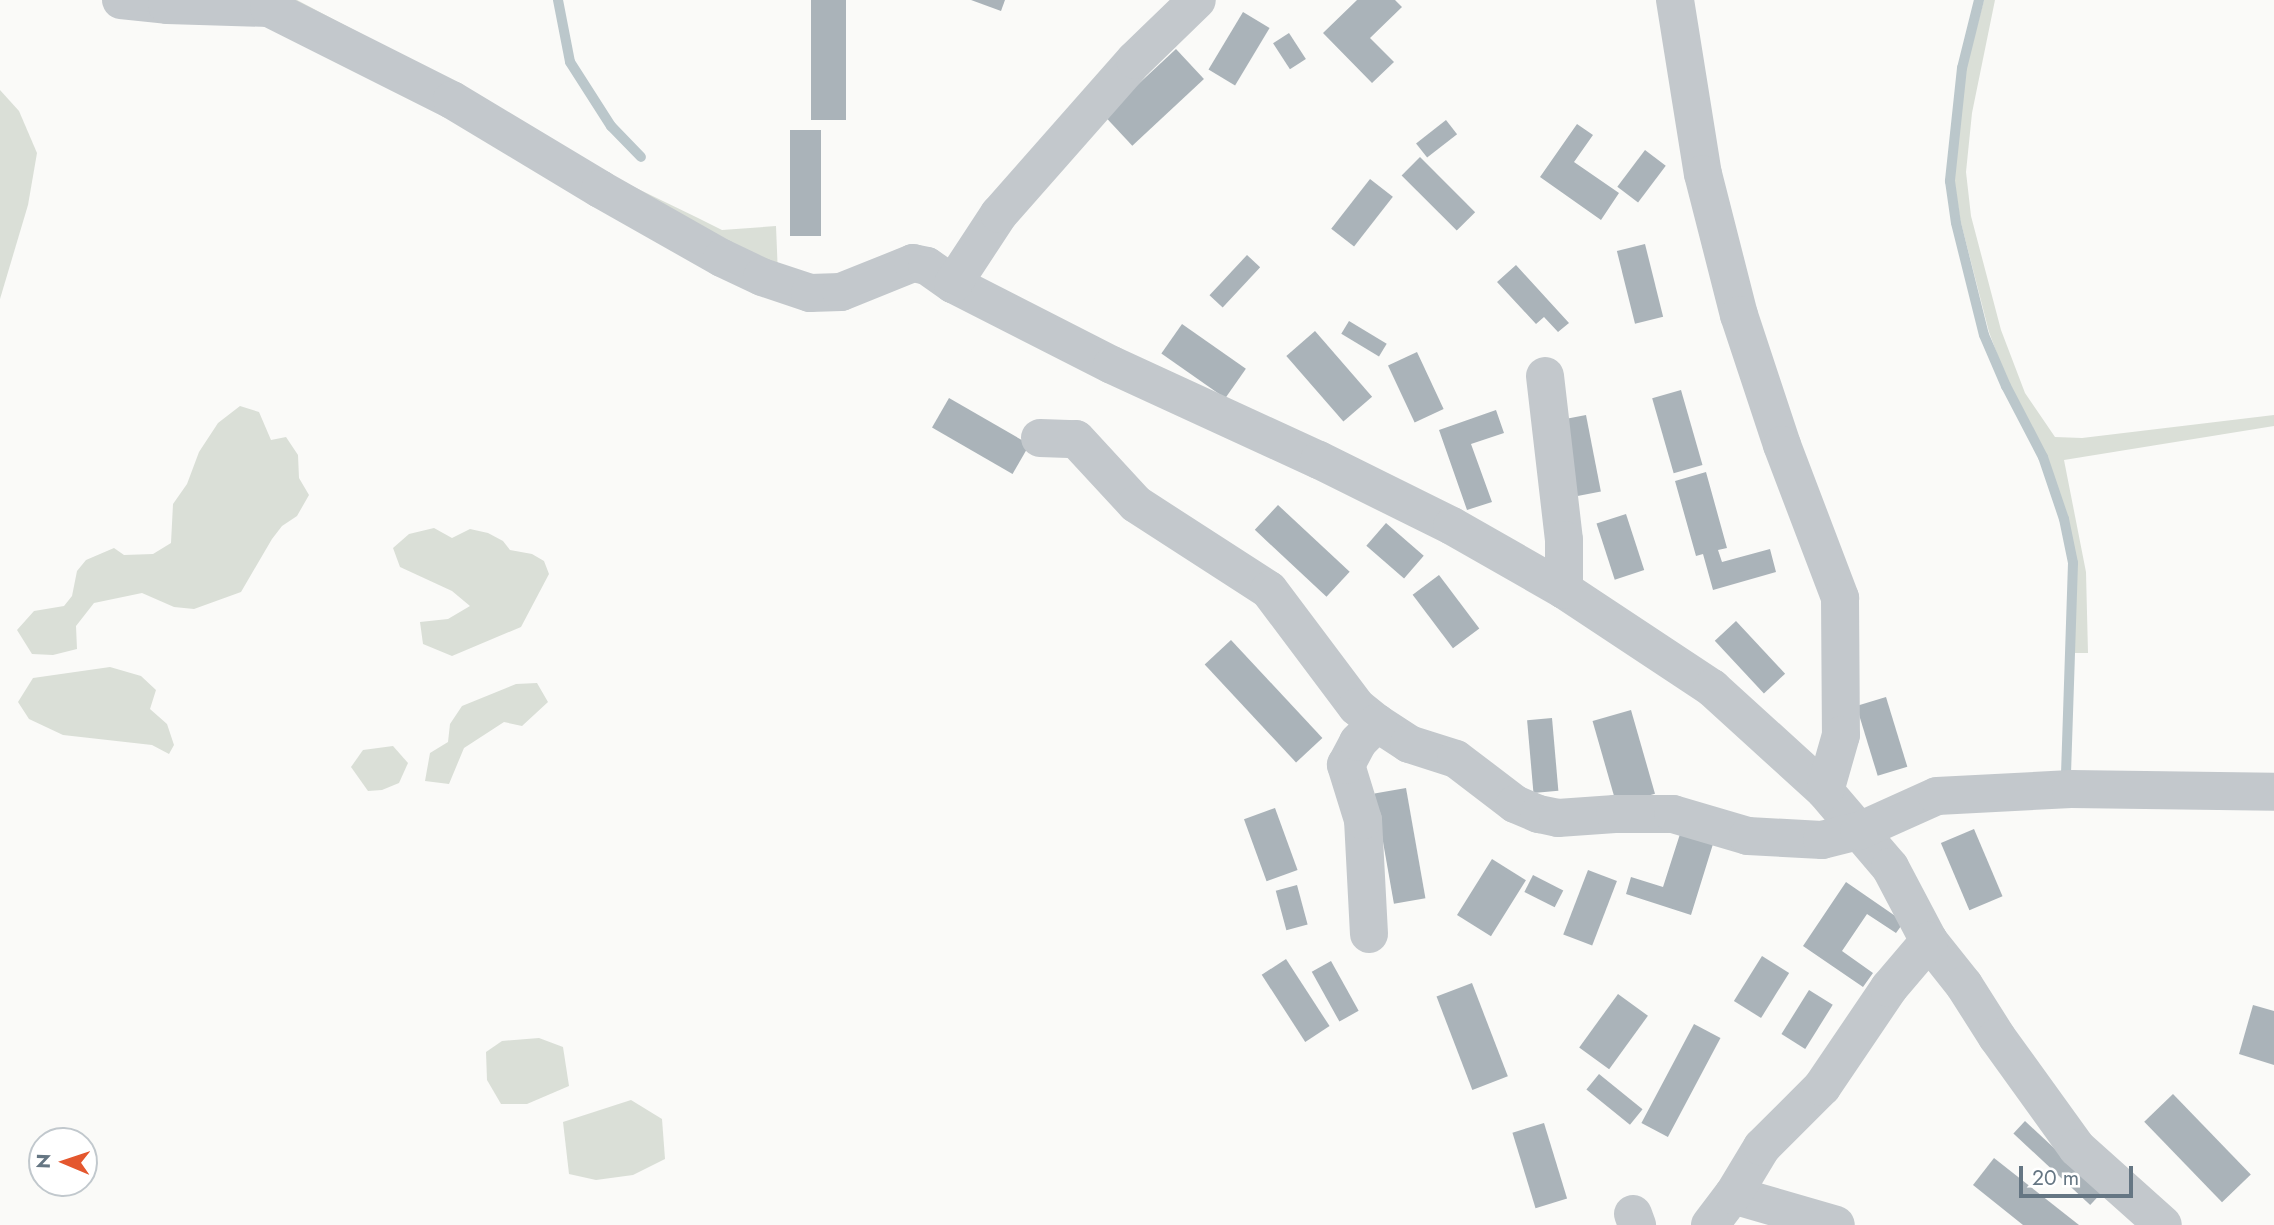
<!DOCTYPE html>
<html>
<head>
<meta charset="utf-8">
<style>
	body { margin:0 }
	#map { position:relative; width:2274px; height:1225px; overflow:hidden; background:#fafaf8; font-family:Jost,sans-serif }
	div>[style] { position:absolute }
	.green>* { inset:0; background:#dadfd7 }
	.stream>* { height:10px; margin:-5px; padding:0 5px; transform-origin:5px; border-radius:5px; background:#bbc7cb }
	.building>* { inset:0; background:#aab3b9; transform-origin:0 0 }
	.street>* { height:38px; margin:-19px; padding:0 19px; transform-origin:19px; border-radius:19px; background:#c3c8cc }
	span { translate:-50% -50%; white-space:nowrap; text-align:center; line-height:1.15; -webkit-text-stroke:7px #fff; paint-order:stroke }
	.north { position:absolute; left:28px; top:1127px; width:70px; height:70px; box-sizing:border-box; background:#fff; border:2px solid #c1c8cd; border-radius:50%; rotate:272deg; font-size:19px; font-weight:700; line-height:28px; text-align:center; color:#657683 }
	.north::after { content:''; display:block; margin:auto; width:24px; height:32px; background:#e4572e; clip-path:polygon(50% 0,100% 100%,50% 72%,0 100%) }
	.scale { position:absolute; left:2019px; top:1166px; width:114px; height:32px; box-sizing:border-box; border:4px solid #657683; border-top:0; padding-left:9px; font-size:21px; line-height:24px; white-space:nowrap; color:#657683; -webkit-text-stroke:5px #fff; paint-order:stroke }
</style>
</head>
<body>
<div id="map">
	<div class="green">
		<div style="clip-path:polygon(230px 0,297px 0,422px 66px,599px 170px,698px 218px,722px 230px,776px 226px,778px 275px)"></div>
		<div style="clip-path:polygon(1984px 0,1995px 0,1972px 113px,1966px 172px,1971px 216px,2001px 330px,2025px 393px,2055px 437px,2082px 438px,2274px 415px,2274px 426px,2064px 460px,2086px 572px,2088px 653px,2074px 653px,2076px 562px,2067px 518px,2046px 456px,2007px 381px,1989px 332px,1960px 219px,1954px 179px,1966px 67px)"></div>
		<div style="clip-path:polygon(0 90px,19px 111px,37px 153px,28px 205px,0 299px)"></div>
		<div style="clip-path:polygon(240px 406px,259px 412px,271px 440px,286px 437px,298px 455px,299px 478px,309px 495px,297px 516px,282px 526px,272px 539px,241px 592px,194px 609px,174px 607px,142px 593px,94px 603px,76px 626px,77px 649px,53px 655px,32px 654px,17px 630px,34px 611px,64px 606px,72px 596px,77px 571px,86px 560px,114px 548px,124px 555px,153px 554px,171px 543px,173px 504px,187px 484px,199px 452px,218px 423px)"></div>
		<div style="clip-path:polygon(434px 528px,452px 538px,470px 529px,488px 533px,503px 541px,510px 550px,532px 554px,544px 561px,549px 574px,521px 627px,452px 656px,423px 644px,420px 622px,448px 619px,470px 606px,452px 591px,400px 567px,393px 548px,409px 534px)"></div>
		<div style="clip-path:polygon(110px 667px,141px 676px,156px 690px,150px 709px,167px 724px,174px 745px,169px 754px,152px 745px,63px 735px,29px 719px,18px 702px,33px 678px)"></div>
		<div style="clip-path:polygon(537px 683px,548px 702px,522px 726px,504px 722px,464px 748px,449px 784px,425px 781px,430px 753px,448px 742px,450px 724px,462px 706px,516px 684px)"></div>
		<div style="clip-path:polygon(393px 746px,408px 763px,399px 783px,382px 790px,368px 791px,351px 767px,363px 750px)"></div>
		<div style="clip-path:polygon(539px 1038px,563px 1047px,569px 1086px,527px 1104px,501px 1104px,487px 1080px,486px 1052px,502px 1041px)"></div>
		<div style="clip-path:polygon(631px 1100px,662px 1119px,665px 1159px,633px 1175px,596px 1180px,569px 1174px,563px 1122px)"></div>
	</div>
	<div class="stream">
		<div style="left:558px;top:0;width:63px;rotate:79deg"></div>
		<div style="left:570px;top:62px;width:76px;rotate:57.4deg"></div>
		<div style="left:611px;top:126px;width:43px;rotate:45.9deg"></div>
		<div style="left:1979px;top:0;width:70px;rotate:104deg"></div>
		<div style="left:1962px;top:68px;width:114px;rotate:96.1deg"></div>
		<div style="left:1950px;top:181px;width:42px;rotate:81.9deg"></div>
		<div style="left:1956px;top:223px;width:115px;rotate:76deg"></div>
		<div style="left:1984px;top:335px;width:56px;rotate:66.7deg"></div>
		<div style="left:2006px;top:386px;width:80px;rotate:62.5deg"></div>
		<div style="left:2043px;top:457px;width:65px;rotate:71.3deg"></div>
		<div style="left:2064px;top:519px;width:45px;rotate:78.4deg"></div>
		<div style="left:2073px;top:563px;width:211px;rotate:91.9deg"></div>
	</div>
	<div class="building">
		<div style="left:811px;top:0;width:35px;height:120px"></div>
		<div style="clip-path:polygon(971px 0,1005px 0,1001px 11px)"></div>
		<div style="clip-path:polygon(1357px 0,1395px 0,1402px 7px,1370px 38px,1394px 62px,1372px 83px,1323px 33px)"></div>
		<div style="left:1243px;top:12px;width:31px;height:67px;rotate:31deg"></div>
		<div style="left:1289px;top:33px;width:31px;height:19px;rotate:57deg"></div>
		<div style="left:1176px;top:49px;width:41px;height:98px;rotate:47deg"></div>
		<div style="left:1446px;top:120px;width:18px;height:38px;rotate:52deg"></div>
		<div style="clip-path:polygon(1577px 124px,1593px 135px,1574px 162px,1619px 193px,1601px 220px,1540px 177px)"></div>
		<div style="left:790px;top:130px;width:31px;height:106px"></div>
		<div style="left:1645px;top:150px;width:26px;height:46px;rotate:37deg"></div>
		<div style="left:1420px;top:157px;width:78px;height:26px;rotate:45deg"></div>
		<div style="left:1370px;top:179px;width:29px;height:63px;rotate:38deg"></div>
		<div style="left:1645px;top:244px;width:75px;height:29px;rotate:76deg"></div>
		<div style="left:1247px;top:255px;width:18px;height:55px;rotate:43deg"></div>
		<div style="clip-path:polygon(1516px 265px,1569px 323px,1558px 332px,1544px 317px,1536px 324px,1497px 282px)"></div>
		<div style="left:1349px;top:321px;width:44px;height:15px;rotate:31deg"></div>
		<div style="left:1182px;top:324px;width:78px;height:36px;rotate:35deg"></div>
		<div style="left:1315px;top:331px;width:87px;height:38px;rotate:49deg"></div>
		<div style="left:1417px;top:352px;width:63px;height:32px;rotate:65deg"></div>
		<div style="left:1681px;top:390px;width:78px;height:30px;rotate:74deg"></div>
		<div style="left:949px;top:398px;width:93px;height:34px;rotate:30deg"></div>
		<div style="clip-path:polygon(1496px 410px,1504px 433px,1471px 444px,1492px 502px,1467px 510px,1439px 430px)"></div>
		<div style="left:1586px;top:415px;width:78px;height:29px;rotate:79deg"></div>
		<div style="clip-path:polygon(1706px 472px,1727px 548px,1718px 550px,1722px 562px,1770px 549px,1776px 572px,1713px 590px,1703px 554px,1696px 556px,1675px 481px)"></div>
		<div style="left:1278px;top:505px;width:98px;height:34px;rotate:43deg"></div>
		<div style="left:1626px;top:514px;width:59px;height:31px;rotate:72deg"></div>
		<div style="left:1386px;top:523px;width:50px;height:30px;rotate:41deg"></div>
		<div style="left:1439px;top:575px;width:67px;height:33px;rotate:53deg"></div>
		<div style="left:1736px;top:621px;width:72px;height:29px;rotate:47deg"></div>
		<div style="left:1231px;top:640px;width:134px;height:36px;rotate:47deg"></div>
		<div style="left:1886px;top:697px;width:73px;height:31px;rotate:73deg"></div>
		<div style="left:1631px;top:710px;width:87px;height:40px;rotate:74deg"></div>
		<div style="left:1552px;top:718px;width:73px;height:25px;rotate:85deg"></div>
		<div style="left:1406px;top:788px;width:112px;height:32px;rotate:80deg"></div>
		<div style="left:1275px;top:808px;width:66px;height:33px;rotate:70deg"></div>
		<div style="left:1974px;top:829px;width:73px;height:36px;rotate:67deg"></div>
		<div style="clip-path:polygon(1680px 834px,1713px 844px,1691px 915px,1626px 894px,1631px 877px,1663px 887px)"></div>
		<div style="left:1492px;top:859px;width:40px;height:66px;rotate:32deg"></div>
		<div style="left:1588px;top:870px;width:31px;height:69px;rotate:21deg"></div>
		<div style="left:1533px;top:875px;width:34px;height:19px;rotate:27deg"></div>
		<div style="clip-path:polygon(1846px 882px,1904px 922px,1896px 933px,1867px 914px,1842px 951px,1873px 973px,1863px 987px,1803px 946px)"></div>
		<div style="left:1297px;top:885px;width:41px;height:22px;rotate:75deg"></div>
		<div style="left:1762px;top:956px;width:32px;height:53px;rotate:32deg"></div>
		<div style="left:1286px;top:959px;width:80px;height:29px;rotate:57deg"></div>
		<div style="left:1331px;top:961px;width:57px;height:22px;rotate:61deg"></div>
		<div style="left:1472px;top:983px;width:100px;height:38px;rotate:69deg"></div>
		<div style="left:1809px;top:990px;width:28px;height:52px;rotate:32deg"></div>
		<div style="left:1618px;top:994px;width:37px;height:66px;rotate:36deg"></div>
		<div style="clip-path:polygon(2253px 1005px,2274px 1011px,2274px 1065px,2239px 1054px)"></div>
		<div style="left:1694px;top:1024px;width:30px;height:112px;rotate:28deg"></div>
		<div style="left:1599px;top:1074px;width:56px;height:20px;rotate:39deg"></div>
		<div style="left:2173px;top:1094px;width:112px;height:40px;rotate:46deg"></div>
		<div style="left:2025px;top:1121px;width:105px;height:17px;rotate:43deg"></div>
		<div style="left:1544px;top:1123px;width:79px;height:33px;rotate:73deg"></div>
		<div style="clip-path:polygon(1994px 1158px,2079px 1225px,2023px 1225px,1973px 1185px)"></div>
	</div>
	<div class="street">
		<div style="left:121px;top:0;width:46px;rotate:6.2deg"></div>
		<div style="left:167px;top:5px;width:102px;rotate:1.7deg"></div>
		<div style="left:269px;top:8px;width:205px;rotate:26.7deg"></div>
		<div style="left:452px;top:100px;width:173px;rotate:31deg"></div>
		<div style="left:600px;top:189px;width:140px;rotate:29.5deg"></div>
		<div style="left:722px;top:258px;width:44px;rotate:25.4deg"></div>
		<div style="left:762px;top:277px;width:51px;rotate:18.4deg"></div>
		<div style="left:810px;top:293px;width:31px;rotate:-2deg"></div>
		<div style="left:841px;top:292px;width:78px;rotate:-21.9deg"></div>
		<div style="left:913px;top:263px;width:14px;rotate:12deg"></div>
		<div style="left:927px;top:266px;width:32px;rotate:35deg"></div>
		<div style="left:953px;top:284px;width:178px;rotate:27deg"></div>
		<div style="left:1112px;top:365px;width:228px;rotate:24.7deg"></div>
		<div style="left:1319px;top:460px;width:148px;rotate:26.4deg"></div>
		<div style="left:1452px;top:526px;width:129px;rotate:29.7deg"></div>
		<div style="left:1564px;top:590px;width:178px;rotate:33.5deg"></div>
		<div style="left:1712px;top:688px;width:153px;rotate:42.3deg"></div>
		<div style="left:1825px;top:791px;width:100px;rotate:49.5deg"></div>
		<div style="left:1890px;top:867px;width:84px;rotate:62.2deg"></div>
		<div style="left:1929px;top:941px;width:56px;rotate:51.5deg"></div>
		<div style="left:1964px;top:985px;width:62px;rotate:57.6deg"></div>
		<div style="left:1997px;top:1037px;width:137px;rotate:54.2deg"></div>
		<div style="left:2077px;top:1148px;width:115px;rotate:41.8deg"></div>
		<div style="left:1675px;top:0;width:176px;rotate:80.9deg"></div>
		<div style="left:1703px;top:174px;width:146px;rotate:75.7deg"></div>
		<div style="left:1739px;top:315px;width:137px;rotate:71.7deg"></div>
		<div style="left:1782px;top:445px;width:164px;rotate:69.2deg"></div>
		<div style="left:1840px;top:598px;width:137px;rotate:89.6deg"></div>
		<div style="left:1841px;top:735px;width:58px;rotate:105.9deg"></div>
		<div style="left:953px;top:284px;width:84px;rotate:-56.7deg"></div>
		<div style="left:999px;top:214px;width:205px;rotate:-48.6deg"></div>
		<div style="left:1135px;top:60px;width:86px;rotate:-44.1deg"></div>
		<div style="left:1545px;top:376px;width:165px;rotate:83.4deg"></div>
		<div style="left:1564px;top:540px;width:50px;rotate:90deg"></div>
		<div style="left:1040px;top:438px;width:36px;rotate:2deg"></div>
		<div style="left:1076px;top:439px;width:88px;rotate:47.3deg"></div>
		<div style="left:1136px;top:504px;width:158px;rotate:32.9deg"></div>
		<div style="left:1269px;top:590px;width:146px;rotate:53.1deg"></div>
		<div style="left:1357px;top:707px;width:26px;rotate:39deg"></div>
		<div style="left:1377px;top:723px;width:38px;rotate:33deg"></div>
		<div style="left:1409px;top:744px;width:49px;rotate:17.7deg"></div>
		<div style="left:1456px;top:759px;width:74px;rotate:37.3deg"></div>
		<div style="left:1515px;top:804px;width:26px;rotate:23deg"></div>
		<div style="left:1539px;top:814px;width:19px;rotate:12deg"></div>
		<div style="left:1558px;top:818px;width:57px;rotate:-4deg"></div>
		<div style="left:1615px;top:814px;width:58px"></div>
		<div style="left:1673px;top:814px;width:78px;rotate:16.3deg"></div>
		<div style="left:1748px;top:836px;width:74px;rotate:3.1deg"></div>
		<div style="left:1822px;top:840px;width:38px;rotate:-14deg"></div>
		<div style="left:1859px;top:831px;width:85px;rotate:-24.2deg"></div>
		<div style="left:1937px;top:796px;width:134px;rotate:-3deg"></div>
		<div style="left:2071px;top:789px;width:203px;rotate:0.8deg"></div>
		<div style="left:1369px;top:934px;width:114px;rotate:-93deg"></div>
		<div style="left:1363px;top:820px;width:58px;rotate:-107.2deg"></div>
		<div style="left:1346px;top:765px;width:26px;rotate:-62deg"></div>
		<div style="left:1358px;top:742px;width:27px;rotate:-45deg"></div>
		<div style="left:1733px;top:1195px;width:107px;rotate:16.2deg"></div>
		<div style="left:1633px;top:1214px;width:12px;rotate:70deg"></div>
		<div style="left:1710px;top:1225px;width:38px;rotate:-53deg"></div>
		<div style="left:1733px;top:1195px;width:56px;rotate:-58.9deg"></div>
		<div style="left:1762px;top:1147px;width:85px;rotate:-45deg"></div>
		<div style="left:1822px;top:1087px;width:120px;rotate:-55.9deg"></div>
		<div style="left:1889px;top:988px;width:62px;rotate:-49.6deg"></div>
	</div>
	<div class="north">N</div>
	<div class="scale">20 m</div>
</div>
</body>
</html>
